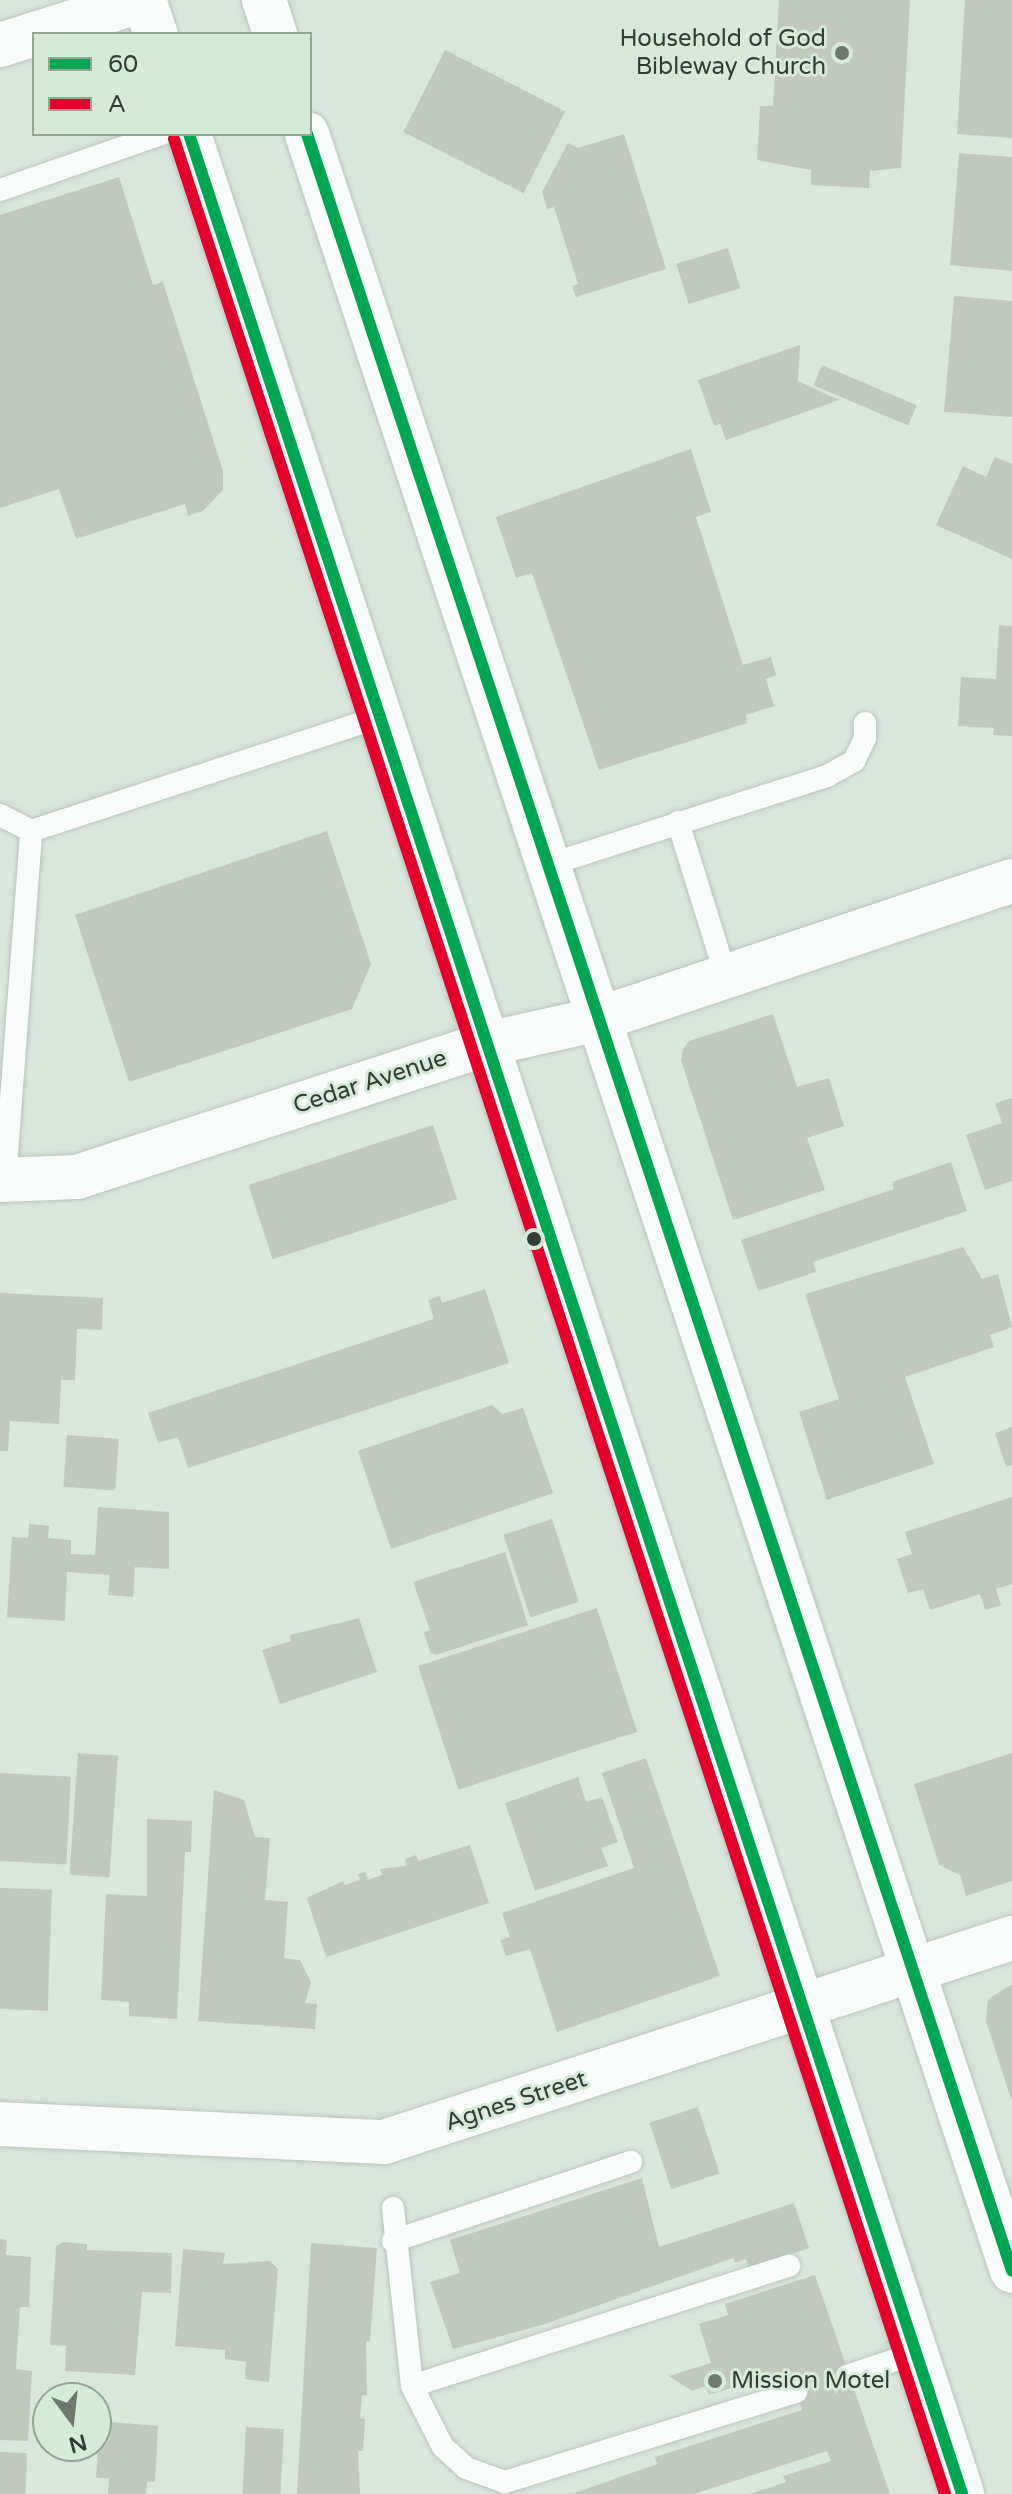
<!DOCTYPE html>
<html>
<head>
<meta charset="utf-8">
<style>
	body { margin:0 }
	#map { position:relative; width:1012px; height:2494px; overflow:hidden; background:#d9e6dc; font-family:"Varela Round",sans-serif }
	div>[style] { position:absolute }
	.building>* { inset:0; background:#c1c8be; transform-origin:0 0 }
	.roads { filter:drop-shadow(0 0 2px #bac3bc) drop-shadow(0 0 2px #bac3bc) }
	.service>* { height:22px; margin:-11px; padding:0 11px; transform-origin:11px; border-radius:11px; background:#f9fbfa }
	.minor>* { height:44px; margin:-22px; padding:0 22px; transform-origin:22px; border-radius:22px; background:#f9fbfa }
	.primary>* { height:44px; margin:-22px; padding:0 22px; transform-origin:22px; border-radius:22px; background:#f9fbfa }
	.bus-1>* { height:12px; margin:-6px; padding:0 6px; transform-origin:6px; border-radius:6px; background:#00a651 }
	.bus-2>* { height:12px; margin:-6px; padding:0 6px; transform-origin:6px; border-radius:6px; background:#e4002b }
	.dots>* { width:22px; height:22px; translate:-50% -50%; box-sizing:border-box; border:4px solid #d4ebd8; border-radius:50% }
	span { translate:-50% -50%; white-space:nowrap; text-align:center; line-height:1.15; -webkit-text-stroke:6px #d4ebd8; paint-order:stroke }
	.poi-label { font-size:24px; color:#343d35 }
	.right { translate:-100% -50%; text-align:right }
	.left { translate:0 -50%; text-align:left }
	.street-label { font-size:24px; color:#343d35 }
	.legend { position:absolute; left:32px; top:32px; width:280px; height:104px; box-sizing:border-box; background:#d4ebd8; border:2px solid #94a597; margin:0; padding:10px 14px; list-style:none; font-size:24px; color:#343d35 }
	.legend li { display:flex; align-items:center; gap:16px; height:40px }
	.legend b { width:40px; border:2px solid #94a597 }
	.north { position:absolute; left:32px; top:2382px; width:80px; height:80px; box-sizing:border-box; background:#d4ebd8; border:2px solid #94a597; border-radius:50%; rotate:165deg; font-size:22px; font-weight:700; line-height:32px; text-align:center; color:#343d35 }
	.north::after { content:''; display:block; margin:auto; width:28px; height:36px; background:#6e786f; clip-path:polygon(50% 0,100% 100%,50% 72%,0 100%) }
</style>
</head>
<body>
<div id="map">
	<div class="building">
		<div style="clip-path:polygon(779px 0,910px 0,901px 168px,870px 171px,869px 188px,811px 185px,811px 170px,757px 160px,760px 106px,773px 106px)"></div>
		<div style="clip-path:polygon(965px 0,1012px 0,1012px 138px,957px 134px)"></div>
		<div style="left:445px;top:50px;width:135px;height:92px;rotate:27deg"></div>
		<div style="clip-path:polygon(624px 134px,666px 269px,576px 297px,572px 286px,578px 284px,554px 207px,547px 209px,542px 192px,568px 143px,578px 148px)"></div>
		<div style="clip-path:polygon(959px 153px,1012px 157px,1012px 271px,950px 265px)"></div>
		<div style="clip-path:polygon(119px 177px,153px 285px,163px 282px,223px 471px,223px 490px,203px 511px,188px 516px,185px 504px,76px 539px,59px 489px,0 508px,0 215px)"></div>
		<div style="left:728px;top:248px;width:42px;height:54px;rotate:73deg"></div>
		<div style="clip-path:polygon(954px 296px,1012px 301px,1012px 417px,944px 412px)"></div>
		<div style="clip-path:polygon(800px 345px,798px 381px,839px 400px,726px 440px,720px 424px,714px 426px,698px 380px)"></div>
		<div style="left:822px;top:365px;width:103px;height:22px;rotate:23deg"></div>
		<div style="clip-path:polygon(691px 449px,711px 512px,696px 517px,743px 665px,771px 657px,776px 675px,766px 679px,774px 706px,746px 715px,747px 723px,599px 770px,532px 573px,516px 578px,496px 517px)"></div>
		<div style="clip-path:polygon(995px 457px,1012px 464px,1012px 559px,936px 525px,963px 466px,986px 477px)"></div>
		<div style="clip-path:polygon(999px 625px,1012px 626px,1012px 736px,993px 735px,994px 728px,958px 726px,961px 677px,996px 679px)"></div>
		<div style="clip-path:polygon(327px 831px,371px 964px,352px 1009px,129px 1082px,75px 915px)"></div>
		<div style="clip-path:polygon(773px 1014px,797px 1087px,829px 1078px,844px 1126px,807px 1138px,825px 1190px,733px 1220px,681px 1060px,683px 1049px,689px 1041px)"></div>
		<div style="clip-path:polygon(1012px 1098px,1012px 1181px,985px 1190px,966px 1135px,1002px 1123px,995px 1103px)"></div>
		<div style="left:433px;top:1125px;width:78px;height:194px;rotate:72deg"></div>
		<div style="clip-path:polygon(951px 1162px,967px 1211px,813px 1262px,816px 1272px,758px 1291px,741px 1240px,894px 1189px,892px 1182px)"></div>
		<div style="clip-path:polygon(963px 1247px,982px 1279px,998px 1274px,1012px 1327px,990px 1335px,994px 1347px,905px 1377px,934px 1464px,827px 1500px,799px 1412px,839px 1399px,805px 1294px)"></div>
		<div style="clip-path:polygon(485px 1289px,509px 1363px,188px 1468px,178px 1437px,158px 1443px,148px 1413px,434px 1319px,428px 1300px,440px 1296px,442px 1303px)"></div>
		<div style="clip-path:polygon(0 1293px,103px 1298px,102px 1330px,77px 1329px,75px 1380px,61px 1380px,59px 1424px,10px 1421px,8px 1451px,0 1451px)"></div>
		<div style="clip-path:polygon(492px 1405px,502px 1414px,523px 1408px,553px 1493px,391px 1549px,358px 1451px)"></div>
		<div style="clip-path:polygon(1012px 1427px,1012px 1465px,1006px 1467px,995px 1433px)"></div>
		<div style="left:67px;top:1435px;width:52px;height:52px;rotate:4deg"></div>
		<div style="clip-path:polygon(1012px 1497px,1012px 1584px,996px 1589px,1001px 1605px,985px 1610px,980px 1594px,930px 1610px,923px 1589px,908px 1593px,897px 1559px,912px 1554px,905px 1532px)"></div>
		<div style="clip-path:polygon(98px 1507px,169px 1512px,169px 1569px,135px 1567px,133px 1597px,108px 1595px,110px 1575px,67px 1572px,65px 1621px,7px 1617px,12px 1537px,28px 1538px,29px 1524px,49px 1526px,48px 1538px,71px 1540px,71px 1554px,95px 1555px)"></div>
		<div style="left:552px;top:1519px;width:87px;height:51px;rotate:72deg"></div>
		<div style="clip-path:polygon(505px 1552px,528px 1625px,436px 1655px,430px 1652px,424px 1632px,430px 1630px,413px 1582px)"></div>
		<div style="left:597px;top:1608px;width:130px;height:188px;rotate:72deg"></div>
		<div style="clip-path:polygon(359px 1618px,377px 1672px,280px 1704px,262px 1650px,291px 1641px,290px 1635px)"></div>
		<div style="left:78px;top:1753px;width:40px;height:122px;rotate:4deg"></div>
		<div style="clip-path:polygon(1012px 1753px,1012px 1881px,966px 1896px,960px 1875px,939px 1865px,914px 1784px)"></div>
		<div style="clip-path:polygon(646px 1758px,720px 1976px,557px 2032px,530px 1949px,506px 1956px,500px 1940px,510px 1937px,502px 1913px,634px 1868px,602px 1773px)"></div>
		<div style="left:0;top:1773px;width:71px;height:88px;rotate:3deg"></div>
		<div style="clip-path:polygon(578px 1777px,586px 1802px,602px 1797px,618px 1842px,601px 1848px,608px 1866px,535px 1891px,505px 1803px)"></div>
		<div style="clip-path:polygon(214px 1790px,244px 1800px,255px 1837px,270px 1838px,265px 1900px,288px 1902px,284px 1958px,300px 1960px,311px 1982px,305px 2003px,317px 2004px,315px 2029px,198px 2021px)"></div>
		<div style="clip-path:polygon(147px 1819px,192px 1821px,191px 1852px,185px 1852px,177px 2019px,129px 2016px,129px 2002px,101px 2000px,106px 1894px,147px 1896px)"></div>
		<div style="clip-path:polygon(470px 1845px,489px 1903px,326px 1957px,307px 1898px,343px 1881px,345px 1885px,360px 1880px,358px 1874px,365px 1872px,368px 1880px,382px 1875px,380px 1869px,406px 1866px,405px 1859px,416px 1855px,418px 1861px)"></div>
		<div style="left:0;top:1888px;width:52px;height:121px;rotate:2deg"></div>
		<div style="clip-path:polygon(1012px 1984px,1012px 2099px,1011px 2099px,986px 2021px,988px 1999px)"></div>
		<div style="left:698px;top:2107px;width:70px;height:51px;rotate:72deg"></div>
		<div style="clip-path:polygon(642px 2178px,659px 2247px,794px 2203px,809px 2248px,749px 2268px,746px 2259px,735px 2263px,733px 2258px,542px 2325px,453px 2349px,430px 2282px,460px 2273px,450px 2240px)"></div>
		<div style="clip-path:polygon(0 2239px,7px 2240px,6px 2255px,31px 2257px,29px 2307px,20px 2307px,16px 2369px,32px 2371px,28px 2441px,0 2440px)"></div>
		<div style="clip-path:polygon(63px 2242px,87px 2244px,87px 2250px,172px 2253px,171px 2293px,142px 2292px,135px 2375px,65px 2371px,66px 2346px,50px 2345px,56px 2246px)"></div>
		<div style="clip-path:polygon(311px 2243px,377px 2248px,370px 2341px,366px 2341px,367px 2396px,362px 2395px,360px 2418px,365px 2419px,363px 2451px,358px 2451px,360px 2494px,297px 2494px)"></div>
		<div style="clip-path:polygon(183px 2249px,225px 2253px,223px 2264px,270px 2261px,278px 2269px,269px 2382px,245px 2379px,246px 2362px,225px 2359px,225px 2350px,175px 2346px)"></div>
		<div style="clip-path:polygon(815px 2275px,890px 2494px,750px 2494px,786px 2482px,783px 2476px,831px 2461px,827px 2451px,694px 2494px,572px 2494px,657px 2464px,655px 2457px,802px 2410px,789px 2370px,709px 2395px,706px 2386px,692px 2391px,669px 2376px,711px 2363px,699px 2324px,728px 2315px,725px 2304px)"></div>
		<div style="clip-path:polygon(100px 2421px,158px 2426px,155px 2482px,147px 2482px,146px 2494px,108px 2494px,109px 2478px,96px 2478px)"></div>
		<div style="left:246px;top:2427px;width:38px;height:67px;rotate:3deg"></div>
		<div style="left:0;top:2452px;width:27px;height:42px;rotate:2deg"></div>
	</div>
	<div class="roads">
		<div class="service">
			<div style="left:0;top:190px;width:171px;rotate:-19.1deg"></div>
			<div style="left:0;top:815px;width:35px;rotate:27deg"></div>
			<div style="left:678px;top:822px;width:161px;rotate:72.7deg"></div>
			<div style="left:548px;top:865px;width:293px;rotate:-17.7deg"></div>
			<div style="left:827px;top:776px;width:31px;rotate:-29deg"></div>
			<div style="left:854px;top:761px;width:25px;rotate:-64deg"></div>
			<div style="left:865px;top:738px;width:15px;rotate:-90deg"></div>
			<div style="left:5px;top:1180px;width:350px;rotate:-85.7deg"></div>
			<div style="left:31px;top:831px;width:367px;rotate:-18.1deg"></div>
			<div style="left:393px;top:2208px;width:179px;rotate:83.9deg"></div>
			<div style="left:412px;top:2386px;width:68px;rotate:63.1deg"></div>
			<div style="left:443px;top:2447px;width:31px;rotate:42deg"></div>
			<div style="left:466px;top:2468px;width:41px;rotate:19.7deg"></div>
			<div style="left:505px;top:2482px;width:305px;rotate:-17.2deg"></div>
			<div style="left:393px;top:2241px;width:251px;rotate:-18.4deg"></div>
			<div style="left:847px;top:2376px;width:73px;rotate:-18.4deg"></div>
			<div style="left:412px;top:2386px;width:396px;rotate:-17.7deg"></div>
		</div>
		<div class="minor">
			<div style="left:0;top:45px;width:151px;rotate:-17.4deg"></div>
			<div style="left:0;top:1180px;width:77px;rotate:-2.2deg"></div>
			<div style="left:77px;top:1177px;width:431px;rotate:-18deg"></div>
			<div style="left:487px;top:1044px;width:115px;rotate:-12.6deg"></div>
			<div style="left:599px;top:1019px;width:435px;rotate:-18.5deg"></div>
			<div style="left:0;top:2124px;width:384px;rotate:2.7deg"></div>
			<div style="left:384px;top:2142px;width:660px;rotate:-18deg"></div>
		</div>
		<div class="primary">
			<div style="left:144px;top:0;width:36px;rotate:71deg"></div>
			<div style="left:264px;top:0;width:36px;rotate:72deg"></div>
			<div style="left:189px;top:134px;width:2483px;rotate:71.86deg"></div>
			<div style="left:307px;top:134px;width:2250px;rotate:71.74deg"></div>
		</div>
	</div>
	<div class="bus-1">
		<div style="left:189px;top:134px;width:2483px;rotate:71.86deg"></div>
		<div style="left:307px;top:134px;width:2250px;rotate:71.74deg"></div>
	</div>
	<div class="bus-2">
		<div style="left:174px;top:139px;width:2478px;rotate:71.87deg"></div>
	</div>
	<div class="dots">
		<div style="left:842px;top:53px;background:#6e786f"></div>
		<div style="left:534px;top:1239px;background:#343d35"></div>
		<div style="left:715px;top:2381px;background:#6e786f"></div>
	</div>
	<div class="poi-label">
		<span class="right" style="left:826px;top:53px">Household of God<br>Bibleway Church</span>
		<span class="left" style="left:731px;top:2381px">Mission Motel</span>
	</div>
	<div class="street-label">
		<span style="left:370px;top:1082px;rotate:-18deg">Cedar Avenue</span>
		<span style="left:516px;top:2101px;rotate:-18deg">Agnes Street</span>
	</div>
	<ul class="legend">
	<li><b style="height:10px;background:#00a651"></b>60</li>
	<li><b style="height:10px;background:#e4002b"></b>A</li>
	</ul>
	<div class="north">N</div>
</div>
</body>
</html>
